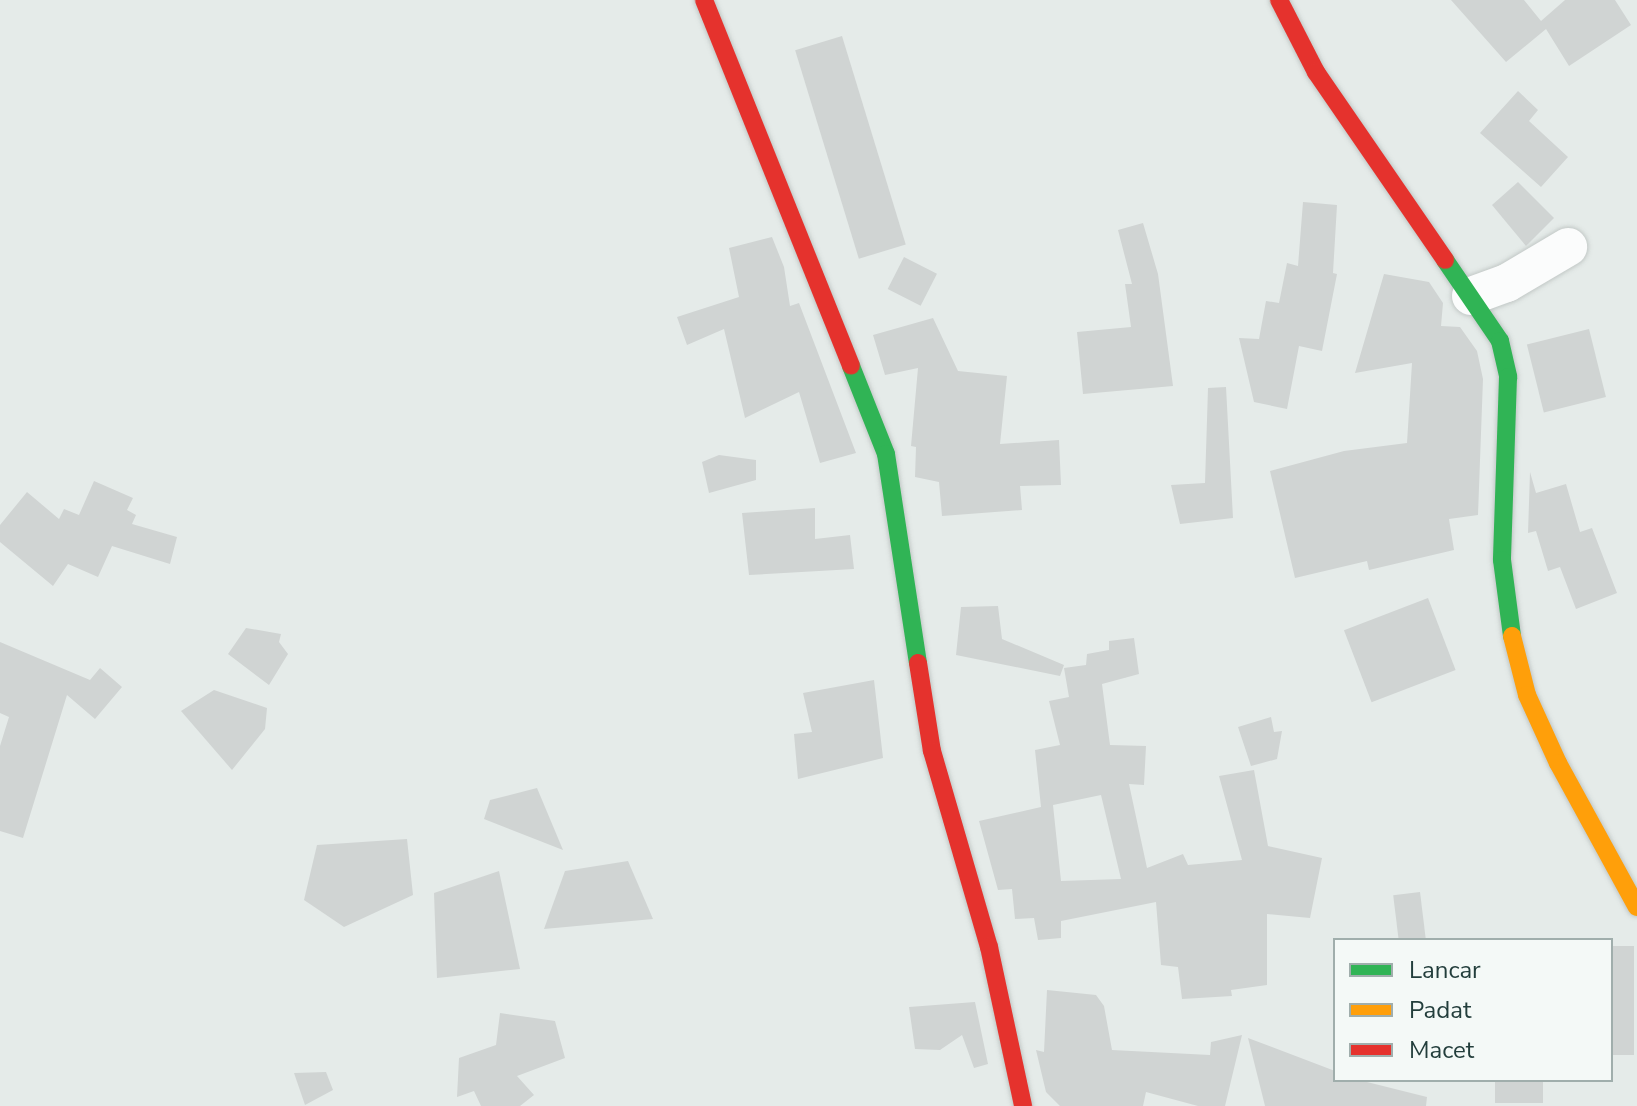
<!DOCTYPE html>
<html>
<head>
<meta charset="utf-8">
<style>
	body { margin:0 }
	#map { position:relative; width:1637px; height:1106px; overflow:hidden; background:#e5ebe9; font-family:"Nunito Sans",sans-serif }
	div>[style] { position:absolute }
	.building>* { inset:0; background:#d0d4d3; transform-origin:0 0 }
	.roads { filter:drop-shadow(0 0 2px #c2c8c6) drop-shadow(0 0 2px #c2c8c6) }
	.street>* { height:38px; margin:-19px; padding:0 19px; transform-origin:19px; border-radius:19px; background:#fbfcfc }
	.fast>* { height:18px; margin:-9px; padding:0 9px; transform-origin:9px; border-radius:9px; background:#30b455 }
	.slow>* { height:18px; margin:-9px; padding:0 9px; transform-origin:9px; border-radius:9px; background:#ff9f0a }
	.jam>* { height:18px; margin:-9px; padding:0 9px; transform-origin:9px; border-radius:9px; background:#e5322d }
	span { translate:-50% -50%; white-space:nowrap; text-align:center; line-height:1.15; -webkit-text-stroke:6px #f4f9f7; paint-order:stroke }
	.legend { position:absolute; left:1333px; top:938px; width:280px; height:144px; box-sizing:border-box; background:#f4f9f7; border:2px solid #a0aeac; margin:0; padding:10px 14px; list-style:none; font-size:24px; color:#233e3c }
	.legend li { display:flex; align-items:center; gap:16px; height:40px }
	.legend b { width:40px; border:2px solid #a0aeac }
</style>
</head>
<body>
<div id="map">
	<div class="building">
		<div style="clip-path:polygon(1451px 0,1524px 0,1541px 21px,1565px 0,1615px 0,1631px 25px,1569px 66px,1546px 29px,1506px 62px)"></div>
		<div style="left:842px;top:36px;width:218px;height:49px;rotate:73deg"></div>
		<div style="clip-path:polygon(1518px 91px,1538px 110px,1529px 121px,1568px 157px,1541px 187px,1480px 133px)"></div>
		<div style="clip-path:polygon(1518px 182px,1554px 218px,1526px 246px,1492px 205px)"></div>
		<div style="clip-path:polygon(1303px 202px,1337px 205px,1333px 273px,1337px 274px,1322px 351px,1299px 346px,1287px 409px,1254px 402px,1239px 338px,1259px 339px,1266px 301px,1279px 303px,1287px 263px,1298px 266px)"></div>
		<div style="clip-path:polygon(1143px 223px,1158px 274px,1173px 386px,1083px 394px,1077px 332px,1131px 327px,1125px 284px,1132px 284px,1118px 230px)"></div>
		<div style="clip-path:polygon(772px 237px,784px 267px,790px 306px,799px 303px,856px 453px,820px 463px,799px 392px,745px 418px,724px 329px,687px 345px,677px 317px,739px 297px,729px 248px)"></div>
		<div style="left:904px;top:257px;width:37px;height:36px;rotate:27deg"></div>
		<div style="clip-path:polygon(1384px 274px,1429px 282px,1443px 303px,1441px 326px,1460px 327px,1477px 351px,1483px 379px,1478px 515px,1449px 519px,1454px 550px,1369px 570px,1367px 561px,1295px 578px,1270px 471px,1344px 451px,1407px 443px,1412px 363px,1355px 373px)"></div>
		<div style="clip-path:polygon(933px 318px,958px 371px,1007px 376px,1000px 444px,1059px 440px,1061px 485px,1020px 486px,1022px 510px,942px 516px,939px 482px,915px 477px,916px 447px,911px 446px,918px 368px,885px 375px,873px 335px)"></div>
		<div style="left:1589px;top:329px;width:70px;height:64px;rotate:76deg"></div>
		<div style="clip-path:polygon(1226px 387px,1233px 518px,1180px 524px,1171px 485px,1205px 483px,1208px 388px)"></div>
		<div style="clip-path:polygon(719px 455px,756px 460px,756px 480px,709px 493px,702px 462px)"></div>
		<div style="clip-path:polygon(1530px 472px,1536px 493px,1566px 484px,1580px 532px,1592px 528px,1617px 593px,1576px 609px,1560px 567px,1548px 571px,1536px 531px,1528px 533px)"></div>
		<div style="clip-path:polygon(94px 481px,133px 498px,127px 510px,136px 515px,132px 524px,177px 537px,170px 564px,112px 546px,98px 577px,68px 564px,53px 586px,0 542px,0 525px,27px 492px,59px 519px,64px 509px,79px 515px)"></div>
		<div style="clip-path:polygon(815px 508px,815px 539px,850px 535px,854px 569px,749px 575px,742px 513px)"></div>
		<div style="left:1428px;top:598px;width:77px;height:90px;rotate:69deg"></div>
		<div style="clip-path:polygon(998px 606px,1002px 639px,1064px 665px,1060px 676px,956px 655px,961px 607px)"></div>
		<div style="clip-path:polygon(246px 628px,281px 634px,279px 642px,288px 654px,269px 685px,228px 654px)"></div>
		<div style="clip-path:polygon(evenodd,1134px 638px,1139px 674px,1102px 684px,1110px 745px,1146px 746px,1144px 785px,1129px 784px,1147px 868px,1183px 854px,1188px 865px,1242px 860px,1219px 776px,1254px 770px,1268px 846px,1322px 858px,1310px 918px,1267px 914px,1267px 985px,1231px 990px,1232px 996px,1182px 999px,1178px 967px,1161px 965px,1156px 902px,1061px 921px,1061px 938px,1038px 940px,1034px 918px,1015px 919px,1012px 889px,998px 890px,979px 821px,1041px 807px,1035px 750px,1060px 745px,1049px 701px,1069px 697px,1064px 668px,1086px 665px,1087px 654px,1109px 650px,1109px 641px,1134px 638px,1101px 795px,1121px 879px,1061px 881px,1053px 805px,1101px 795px)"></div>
		<div style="clip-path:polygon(0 642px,90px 680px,100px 668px,122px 687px,95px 719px,67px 695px,23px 838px,0 831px,0 746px,9px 717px,0 713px)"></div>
		<div style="clip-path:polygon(874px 680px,883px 758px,798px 779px,794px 734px,812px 732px,803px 693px)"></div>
		<div style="clip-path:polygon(214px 690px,267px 708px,265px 729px,232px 770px,181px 711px)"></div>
		<div style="clip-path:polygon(1271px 717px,1274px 732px,1282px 731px,1277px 759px,1251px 766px,1238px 727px)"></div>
		<div style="clip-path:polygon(537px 788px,563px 850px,484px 819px,490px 800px)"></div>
		<div style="clip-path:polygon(407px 839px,413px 895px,344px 927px,304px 900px,317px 845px)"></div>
		<div style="clip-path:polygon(628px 861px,653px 919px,544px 929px,565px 871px)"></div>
		<div style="clip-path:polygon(499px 871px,520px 969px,437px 978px,434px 893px)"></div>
		<div style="left:1420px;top:892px;width:48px;height:27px;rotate:83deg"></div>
		<div style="left:1611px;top:946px;width:23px;height:109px"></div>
		<div style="clip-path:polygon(1047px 990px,1096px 995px,1104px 1006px,1112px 1050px,1210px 1055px,1211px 1042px,1242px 1035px,1225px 1106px,1198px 1106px,1146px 1092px,1143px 1106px,1060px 1106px,1046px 1092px,1036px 1050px,1044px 1052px)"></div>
		<div style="clip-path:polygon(975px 1002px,988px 1064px,974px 1068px,962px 1035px,940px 1050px,915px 1049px,909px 1007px)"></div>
		<div style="clip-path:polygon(500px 1013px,555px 1021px,565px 1058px,517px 1076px,534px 1095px,520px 1106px,481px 1106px,474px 1091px,457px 1097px,459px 1058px,496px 1045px)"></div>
		<div style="clip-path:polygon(1248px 1038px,1335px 1071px,1335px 1080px,1359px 1080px,1427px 1097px,1426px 1106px,1265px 1106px)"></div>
		<div style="clip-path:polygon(326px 1072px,333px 1090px,305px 1105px,294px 1073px)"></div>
		<div style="left:1495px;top:1080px;width:48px;height:23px"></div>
	</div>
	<div class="roads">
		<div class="street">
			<div style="left:1471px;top:296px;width:38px;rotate:-20deg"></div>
			<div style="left:1507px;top:283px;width:71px;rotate:-30.5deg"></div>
		</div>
		<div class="fast">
			<div style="left:1445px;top:260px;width:98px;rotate:55.8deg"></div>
			<div style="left:1500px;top:341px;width:37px;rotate:77deg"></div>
			<div style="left:1508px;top:377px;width:183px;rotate:91.9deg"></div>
			<div style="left:1502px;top:560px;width:77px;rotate:82.5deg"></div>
			<div style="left:851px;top:366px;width:95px;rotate:68.3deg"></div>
			<div style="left:886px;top:454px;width:211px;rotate:81.3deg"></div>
		</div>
		<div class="slow">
			<div style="left:1512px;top:636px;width:61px;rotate:75.7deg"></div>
			<div style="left:1527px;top:695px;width:75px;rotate:65.5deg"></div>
			<div style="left:1558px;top:763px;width:164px;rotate:61.3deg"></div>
		</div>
		<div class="jam">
			<div style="left:704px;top:0;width:394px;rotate:68.1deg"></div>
			<div style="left:1279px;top:0;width:81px;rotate:62.8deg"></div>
			<div style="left:1316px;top:72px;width:228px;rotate:55.5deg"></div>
			<div style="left:918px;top:663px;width:89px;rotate:81deg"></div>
			<div style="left:932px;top:751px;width:204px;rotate:73.8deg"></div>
			<div style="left:989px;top:947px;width:163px;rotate:77.9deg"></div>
		</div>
	</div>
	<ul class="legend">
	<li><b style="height:10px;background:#30b455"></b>Lancar</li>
	<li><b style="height:10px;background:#ff9f0a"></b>Padat</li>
	<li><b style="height:10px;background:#e5322d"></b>Macet</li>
	</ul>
</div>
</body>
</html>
